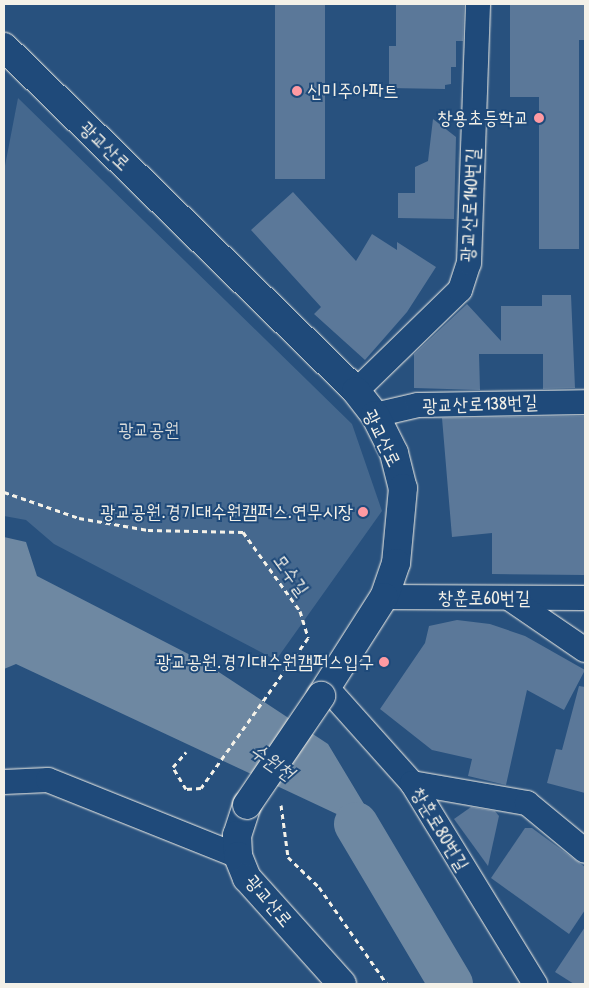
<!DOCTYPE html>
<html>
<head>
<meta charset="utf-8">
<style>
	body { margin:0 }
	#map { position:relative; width:589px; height:988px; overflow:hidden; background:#28517e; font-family:"Patrick Hand","Poor Story",sans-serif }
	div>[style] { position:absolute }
	.green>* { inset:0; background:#45688e }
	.water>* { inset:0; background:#6e88a2 }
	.river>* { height:44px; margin:-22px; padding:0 22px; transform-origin:22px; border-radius:22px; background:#6e88a2 }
	.building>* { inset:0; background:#5b7899; transform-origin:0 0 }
	.path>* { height:3px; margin-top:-1.5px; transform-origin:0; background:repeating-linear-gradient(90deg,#f4f1e8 0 5px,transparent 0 9px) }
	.roads { filter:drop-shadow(0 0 1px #f4f1e8) drop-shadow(0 0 1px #f4f1e8) }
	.minor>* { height:24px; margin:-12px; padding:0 12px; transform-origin:12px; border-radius:12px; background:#1f4a7a }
	.tertiary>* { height:28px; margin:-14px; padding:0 14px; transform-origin:14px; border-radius:14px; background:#1f4a7a }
	.bridges { filter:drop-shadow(0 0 1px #f4f1e8) drop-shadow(0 0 1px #f4f1e8) }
	.tertiary-bridge>* { height:28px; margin:-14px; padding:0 14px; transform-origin:14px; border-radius:14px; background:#1f4a7a }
	.dots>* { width:14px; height:14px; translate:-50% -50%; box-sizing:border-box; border:2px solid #1f4a7a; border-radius:50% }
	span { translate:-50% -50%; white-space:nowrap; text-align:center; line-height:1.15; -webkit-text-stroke:4px #1f4a7a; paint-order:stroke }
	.poi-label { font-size:19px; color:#f4f1e8 }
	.left { translate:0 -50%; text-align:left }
	.right { translate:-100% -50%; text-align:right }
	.street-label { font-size:19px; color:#f4f1e8 }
	.park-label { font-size:19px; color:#dadcda }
	.water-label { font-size:20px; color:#d9dcda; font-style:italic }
	.frame { position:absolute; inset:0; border:5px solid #f4f1e8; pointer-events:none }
</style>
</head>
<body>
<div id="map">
	<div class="green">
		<div style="clip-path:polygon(18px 98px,352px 424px,382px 511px,276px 660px,54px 544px,26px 520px,4px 516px,4px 171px)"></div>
	</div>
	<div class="water">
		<div style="clip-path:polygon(4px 537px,26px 542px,37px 576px,202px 661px,328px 744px,472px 984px,442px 984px,388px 877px,343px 817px,16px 664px,4px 669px)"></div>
	</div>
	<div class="river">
		<div style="left:356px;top:824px;width:186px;rotate:59.3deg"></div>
	</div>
	<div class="building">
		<div style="left:275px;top:4px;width:50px;height:175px"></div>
		<div style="clip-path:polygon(396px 4px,464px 4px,463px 41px,456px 41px,456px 67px,451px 67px,451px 84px,445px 85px,445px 89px,389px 88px,389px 46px,396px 46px)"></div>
		<div style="clip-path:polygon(510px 4px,585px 4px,585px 40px,579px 40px,579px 249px,539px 249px,539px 97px,510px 97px)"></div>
		<div style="clip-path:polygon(433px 119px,456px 137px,454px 219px,398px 218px,398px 193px,415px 193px,415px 167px,428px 161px)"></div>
		<div style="clip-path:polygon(293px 192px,356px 261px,372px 234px,397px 250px,397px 242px,436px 267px,407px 312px,365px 360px,314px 314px,321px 307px,251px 230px)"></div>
		<div style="clip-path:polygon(542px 295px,571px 295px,575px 388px,543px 389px,543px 354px,479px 354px,480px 390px,414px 388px,414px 354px,467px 304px,501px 341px,501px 306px,542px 306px)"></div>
		<div style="clip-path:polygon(585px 416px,585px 575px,492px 574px,492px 533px,452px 537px,442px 418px)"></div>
		<div style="clip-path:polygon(457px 620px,490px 624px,525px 636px,585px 670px,564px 710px,527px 690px,506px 785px,468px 776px,472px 759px,432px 750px,380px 709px,425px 643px,429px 626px)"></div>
		<div style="clip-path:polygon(579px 686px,585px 687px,585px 793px,547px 783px,556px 749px,562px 750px)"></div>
		<div style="clip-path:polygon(471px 807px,495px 811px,499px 816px,488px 866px,454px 819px)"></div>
		<div style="clip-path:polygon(525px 828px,532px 828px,585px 867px,585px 910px,569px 934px,491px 878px)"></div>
		<div style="clip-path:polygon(585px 927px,585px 984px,574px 984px,555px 972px)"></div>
	</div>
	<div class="path">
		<div style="left:4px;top:492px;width:79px;rotate:19.1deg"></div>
		<div style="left:79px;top:518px;width:70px;rotate:9.9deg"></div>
		<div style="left:148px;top:530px;width:95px;rotate:1.2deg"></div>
		<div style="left:243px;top:532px;width:97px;rotate:54.2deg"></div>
		<div style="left:300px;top:611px;width:28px;rotate:73deg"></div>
		<div style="left:308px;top:638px;width:184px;rotate:125.5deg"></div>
		<div style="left:201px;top:788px;width:15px;rotate:176deg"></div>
		<div style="left:186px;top:789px;width:26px;rotate:-121deg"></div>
		<div style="left:173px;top:767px;width:20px;rotate:-49deg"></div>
		<div style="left:281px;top:805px;width:52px;rotate:82.3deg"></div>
		<div style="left:288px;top:857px;width:43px;rotate:44.1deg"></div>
		<div style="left:319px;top:887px;width:118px;rotate:55deg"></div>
	</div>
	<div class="roads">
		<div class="minor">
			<div style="left:356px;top:391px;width:145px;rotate:-44.2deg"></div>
			<div style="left:460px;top:290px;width:28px;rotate:-72deg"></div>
			<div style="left:469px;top:263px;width:259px;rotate:-88deg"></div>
			<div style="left:375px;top:415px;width:44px;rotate:-13.1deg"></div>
			<div style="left:418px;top:405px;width:167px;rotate:-1deg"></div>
			<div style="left:384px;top:597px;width:201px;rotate:0.3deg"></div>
			<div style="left:509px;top:598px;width:92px;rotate:34.4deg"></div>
			<div style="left:327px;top:688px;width:127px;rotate:48.2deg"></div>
			<div style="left:412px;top:783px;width:236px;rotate:58.5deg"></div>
			<div style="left:4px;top:782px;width:44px;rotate:-2.6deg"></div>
			<div style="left:48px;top:780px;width:205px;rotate:21.8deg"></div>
			<div style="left:412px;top:783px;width:117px;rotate:9.9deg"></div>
			<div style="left:527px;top:803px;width:75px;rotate:39.6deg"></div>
		</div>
		<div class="tertiary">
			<div style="left:4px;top:47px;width:492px;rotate:44.3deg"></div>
			<div style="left:356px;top:391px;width:31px;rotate:52deg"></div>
			<div style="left:375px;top:415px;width:42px;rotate:63.4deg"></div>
			<div style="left:394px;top:453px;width:36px;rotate:76deg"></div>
			<div style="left:403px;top:488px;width:75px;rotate:95.3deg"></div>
			<div style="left:396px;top:563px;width:36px;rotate:109deg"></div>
			<div style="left:384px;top:597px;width:117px;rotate:122.5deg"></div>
			<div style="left:247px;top:805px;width:32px;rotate:108deg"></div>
			<div style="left:237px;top:835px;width:21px;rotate:87deg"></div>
			<div style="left:238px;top:856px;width:24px;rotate:68deg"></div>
			<div style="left:247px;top:878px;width:142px;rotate:48.1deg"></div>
		</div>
	</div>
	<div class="bridges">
		<div class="tertiary-bridge">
			<div style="left:247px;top:805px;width:132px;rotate:-55.8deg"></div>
		</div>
	</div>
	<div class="dots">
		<div style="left:297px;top:91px;background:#ff9aa2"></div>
		<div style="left:539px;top:118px;background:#ff9aa2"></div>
		<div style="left:363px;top:512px;background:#ff9aa2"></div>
		<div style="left:384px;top:662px;background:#ff9aa2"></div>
	</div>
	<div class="poi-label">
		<span class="left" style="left:307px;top:91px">신미주아파트</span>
		<span class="right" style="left:529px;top:118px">창용초등학교</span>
		<span class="right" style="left:353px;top:512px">광교공원.경기대수원캠퍼스.연무시장</span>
		<span class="right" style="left:374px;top:662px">광교공원.경기대수원캠퍼스입구</span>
	</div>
	<div class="street-label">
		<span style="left:105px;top:146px;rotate:44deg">광교산로</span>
		<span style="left:470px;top:205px;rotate:-87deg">광교산로140번길</span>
		<span style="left:480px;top:404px;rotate:-2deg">광교산로138번길</span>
		<span style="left:382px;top:438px;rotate:64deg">광교산로</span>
		<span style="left:291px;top:575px;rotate:54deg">모수길</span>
		<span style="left:484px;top:598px">창훈로60번길</span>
		<span style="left:440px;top:829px;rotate:59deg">창훈로80번길</span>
		<span style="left:269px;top:901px;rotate:50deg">광교산로</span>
	</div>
	<div class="park-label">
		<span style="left:149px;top:430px">광교공원</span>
	</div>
	<div class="water-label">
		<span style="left:273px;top:761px;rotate:35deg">수원천</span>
	</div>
	<div class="frame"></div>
</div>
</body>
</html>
